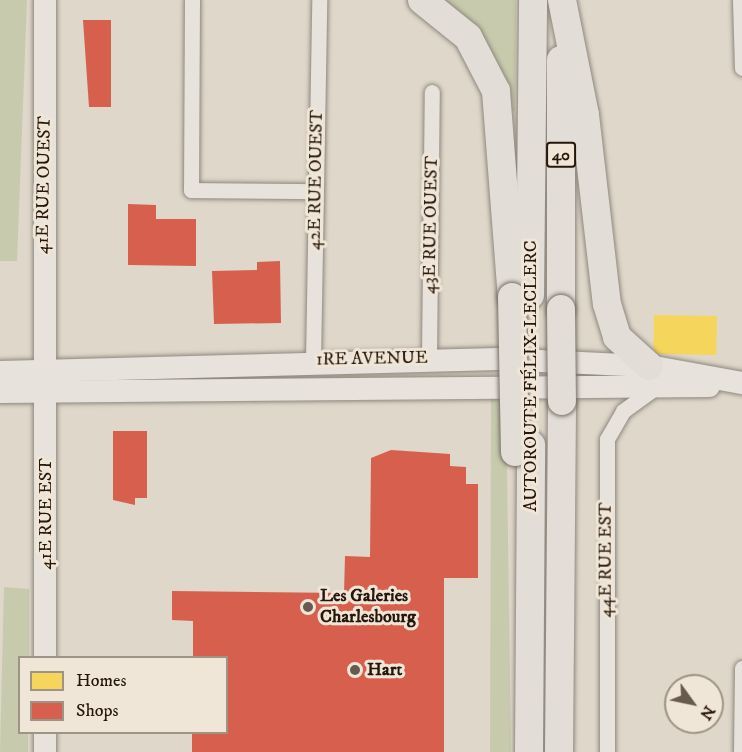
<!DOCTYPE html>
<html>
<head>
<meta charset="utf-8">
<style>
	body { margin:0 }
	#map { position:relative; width:742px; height:752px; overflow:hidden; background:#dfd7ca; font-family:"IM FELL DW Pica",serif }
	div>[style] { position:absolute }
	.green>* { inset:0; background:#c7caac }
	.homes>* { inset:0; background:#f6d55c; transform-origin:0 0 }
	.shops>* { inset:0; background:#d6604d }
	.roads { filter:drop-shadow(0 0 2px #8e887f) drop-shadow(0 0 2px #8e887f) }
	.street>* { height:15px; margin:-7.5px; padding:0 7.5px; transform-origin:7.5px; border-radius:7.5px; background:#e7e2dc }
	.secondary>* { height:22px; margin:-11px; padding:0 11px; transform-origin:11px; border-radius:11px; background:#e7e2dc }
	.highway>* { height:28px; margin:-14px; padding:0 14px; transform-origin:14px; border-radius:14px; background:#e2ddd6 }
	.bridges { filter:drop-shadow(0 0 2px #746e66) drop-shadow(0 0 2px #746e66) }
	.highway-bridge>* { height:28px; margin:-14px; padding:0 14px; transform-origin:14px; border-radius:14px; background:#e2ddd6 }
	.dots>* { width:16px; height:16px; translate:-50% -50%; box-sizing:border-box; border:3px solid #f0e6d7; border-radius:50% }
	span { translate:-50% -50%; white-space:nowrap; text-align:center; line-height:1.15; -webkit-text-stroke:6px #f0e6d7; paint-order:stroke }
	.shield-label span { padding:2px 4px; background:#f0e6d7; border:2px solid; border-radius:4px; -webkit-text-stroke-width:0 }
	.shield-label { font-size:16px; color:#26160b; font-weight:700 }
	.street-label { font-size:18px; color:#26160b }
	.poi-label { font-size:18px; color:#26160b; font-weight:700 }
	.left { translate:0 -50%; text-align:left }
	.legend { position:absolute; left:18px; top:656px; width:210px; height:78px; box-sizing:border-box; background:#f0e6d7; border:2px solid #9f9385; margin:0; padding:8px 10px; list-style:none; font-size:18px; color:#26160b }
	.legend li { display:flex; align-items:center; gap:12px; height:30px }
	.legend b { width:30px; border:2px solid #9f9385 }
	.north { position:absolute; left:664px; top:674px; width:60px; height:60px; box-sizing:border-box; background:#f0e6d7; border:2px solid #9f9385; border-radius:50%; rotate:123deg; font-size:16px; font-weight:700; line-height:24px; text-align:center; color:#26160b }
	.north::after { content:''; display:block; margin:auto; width:21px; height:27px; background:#675a4e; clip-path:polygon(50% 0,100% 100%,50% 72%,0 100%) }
</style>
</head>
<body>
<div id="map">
	<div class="green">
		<div style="clip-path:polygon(0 0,27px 0,17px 261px,0 261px)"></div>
		<div style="clip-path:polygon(437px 0,516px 0,515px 111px,507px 111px)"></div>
		<div style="clip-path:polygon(506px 396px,511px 752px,490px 752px,491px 398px)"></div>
		<div style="clip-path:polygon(4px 587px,29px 589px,29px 657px,20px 658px,20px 732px,28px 733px,28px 752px,0 752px)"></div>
	</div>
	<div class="homes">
		<div style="left:654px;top:315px;width:63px;height:39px;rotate:1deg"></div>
	</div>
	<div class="shops">
		<div style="clip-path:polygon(83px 20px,111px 20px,111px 107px,89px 107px)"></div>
		<div style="clip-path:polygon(128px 204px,156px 205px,156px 219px,196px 219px,196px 266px,128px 265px)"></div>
		<div style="clip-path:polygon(280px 261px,281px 323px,214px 324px,212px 271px,257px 270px,257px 262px)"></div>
		<div style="clip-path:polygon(113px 431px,147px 431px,147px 498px,135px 498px,135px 505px,113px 500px)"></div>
		<div style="clip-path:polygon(391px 450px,450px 454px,450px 466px,466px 467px,466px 484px,478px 484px,478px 578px,444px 578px,444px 752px,192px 752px,192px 732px,226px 732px,226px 658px,193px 658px,193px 621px,172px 620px,172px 591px,344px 593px,345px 556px,370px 557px,371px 458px)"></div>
	</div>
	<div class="roads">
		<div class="street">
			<div style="left:192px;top:0;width:190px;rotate:90.3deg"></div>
			<div style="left:191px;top:190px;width:125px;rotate:0.5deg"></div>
			<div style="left:740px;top:0;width:68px;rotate:88.3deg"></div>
			<div style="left:429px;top:358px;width:266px;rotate:-89.4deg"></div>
			<div style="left:313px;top:361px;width:361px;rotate:-89deg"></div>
			<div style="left:607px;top:752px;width:313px;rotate:-90deg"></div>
			<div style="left:607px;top:439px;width:32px;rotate:-60deg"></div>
			<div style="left:623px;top:411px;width:37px;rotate:-36deg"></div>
			<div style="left:741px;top:752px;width:84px;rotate:-89.3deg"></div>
		</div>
		<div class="secondary">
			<div style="left:0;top:372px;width:498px;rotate:-1.5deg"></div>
			<div style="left:498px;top:359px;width:151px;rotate:2.7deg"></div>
			<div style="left:649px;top:366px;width:95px;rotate:10.4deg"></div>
			<div style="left:0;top:392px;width:709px;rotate:-0.48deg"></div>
			<div style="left:45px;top:658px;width:658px;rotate:-90deg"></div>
			<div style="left:45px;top:752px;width:20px;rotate:-90deg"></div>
		</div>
		<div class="highway">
			<div style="left:422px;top:0;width:59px;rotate:38.8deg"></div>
			<div style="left:468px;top:37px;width:61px;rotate:62.6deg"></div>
			<div style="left:496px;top:91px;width:207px;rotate:85.6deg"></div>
			<div style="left:562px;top:0;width:117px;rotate:78.7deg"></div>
			<div style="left:585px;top:115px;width:190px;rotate:83.4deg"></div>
			<div style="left:607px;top:304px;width:34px;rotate:73deg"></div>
			<div style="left:617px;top:337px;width:43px;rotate:42.2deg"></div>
			<div style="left:530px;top:295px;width:295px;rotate:-89.4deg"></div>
			<div style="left:561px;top:309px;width:249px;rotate:-90deg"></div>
			<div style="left:529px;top:752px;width:307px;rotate:-89.6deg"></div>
			<div style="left:559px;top:752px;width:351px;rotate:-89.5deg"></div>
		</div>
	</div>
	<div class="bridges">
		<div class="highway-bridge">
			<div style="left:512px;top:297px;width:155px;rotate:88.9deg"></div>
			<div style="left:561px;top:309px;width:92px;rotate:89.4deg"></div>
		</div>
	</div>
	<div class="dots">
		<div style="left:308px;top:607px;background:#675a4e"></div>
		<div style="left:355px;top:670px;background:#675a4e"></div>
	</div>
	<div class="shield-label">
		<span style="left:561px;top:155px">40</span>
	</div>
	<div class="street-label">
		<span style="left:316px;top:180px;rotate:-89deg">42E RUE OUEST</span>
		<span style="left:44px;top:185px;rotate:-89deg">41E RUE OUEST</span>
		<span style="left:431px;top:225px;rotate:-89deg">43E RUE OUEST</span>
		<span style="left:372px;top:359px;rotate:-1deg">1RE AVENUE</span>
		<span style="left:531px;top:376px;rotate:-90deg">AUTOROUTE FÉLIX-LECLERC</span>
		<span style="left:46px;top:514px;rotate:-90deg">41E RUE EST</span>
		<span style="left:606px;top:560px;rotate:-90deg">44E RUE EST</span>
	</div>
	<div class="poi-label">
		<span class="left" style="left:320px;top:607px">Les Galeries<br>Charlesbourg</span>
		<span class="left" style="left:367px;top:670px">Hart</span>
	</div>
	<ul class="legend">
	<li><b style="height:16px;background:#f6d55c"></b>Homes</li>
	<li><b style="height:16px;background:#d6604d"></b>Shops</li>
	</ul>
	<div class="north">N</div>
</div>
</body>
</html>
